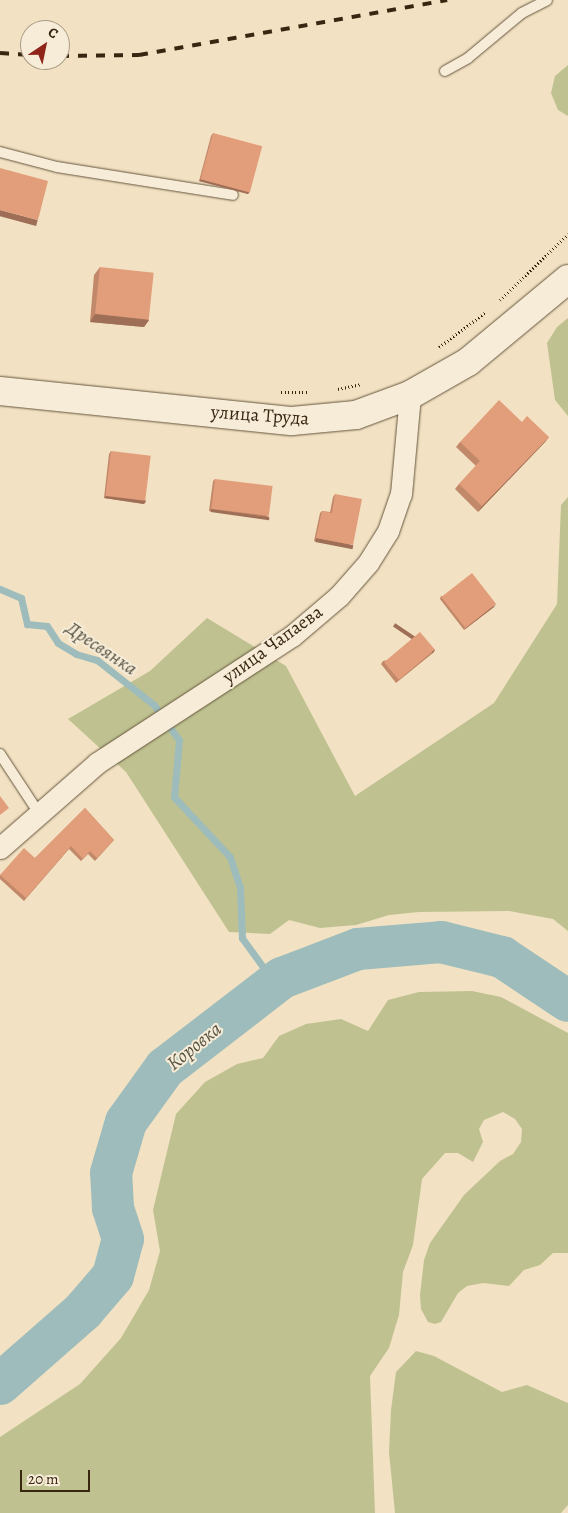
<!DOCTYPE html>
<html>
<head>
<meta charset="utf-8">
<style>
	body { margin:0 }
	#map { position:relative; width:568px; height:1513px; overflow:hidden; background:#f2e2c3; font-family:Alegreya,serif }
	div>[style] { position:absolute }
	.green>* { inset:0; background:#bfc290 }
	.stream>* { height:7px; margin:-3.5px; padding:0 3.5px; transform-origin:3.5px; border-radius:3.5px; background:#9dbcbb }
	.river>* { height:42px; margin:-21px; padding:0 21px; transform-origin:21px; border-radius:21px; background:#9dbcbb }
	.path>* { height:3px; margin-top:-1.5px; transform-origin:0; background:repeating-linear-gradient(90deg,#382610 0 1px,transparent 0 3.5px) }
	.roads { filter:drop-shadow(0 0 1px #66553d) drop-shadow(0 0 1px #66553d) }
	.lane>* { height:10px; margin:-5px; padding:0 5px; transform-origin:5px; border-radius:5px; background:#f7ecd8 }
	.street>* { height:21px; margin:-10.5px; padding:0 10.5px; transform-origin:10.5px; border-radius:10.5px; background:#f7ecd8 }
	.secondary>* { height:28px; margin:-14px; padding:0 14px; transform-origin:14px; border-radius:14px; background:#f7ecd8 }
	.rail>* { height:4px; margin-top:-2px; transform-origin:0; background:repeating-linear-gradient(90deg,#382610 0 9px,transparent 0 18px) }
	.wall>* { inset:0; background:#c2886a }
	.shaded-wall>* { inset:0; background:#9e6f56; transform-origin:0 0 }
	.building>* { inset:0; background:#e29e7b; transform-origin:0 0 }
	span { translate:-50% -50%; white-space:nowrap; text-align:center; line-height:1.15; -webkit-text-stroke:4px #f7ecd8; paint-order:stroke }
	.street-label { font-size:19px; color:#382610 }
	.water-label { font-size:20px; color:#565343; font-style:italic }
	.north { position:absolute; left:20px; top:20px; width:50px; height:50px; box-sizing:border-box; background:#f7ecd8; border:1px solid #ab9d88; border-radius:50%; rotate:34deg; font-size:14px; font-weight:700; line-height:20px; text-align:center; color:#382610 }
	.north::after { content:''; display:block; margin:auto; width:18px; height:22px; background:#8f2418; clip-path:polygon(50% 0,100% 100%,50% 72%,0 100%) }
	.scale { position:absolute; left:20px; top:1470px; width:70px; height:22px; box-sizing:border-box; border:2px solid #382610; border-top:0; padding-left:6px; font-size:15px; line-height:18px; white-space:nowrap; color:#382610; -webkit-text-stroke:4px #f7ecd8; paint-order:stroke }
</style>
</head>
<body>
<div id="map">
	<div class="green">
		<div style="clip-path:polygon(568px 65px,568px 116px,558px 110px,551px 93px,555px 76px)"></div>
		<div style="clip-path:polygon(568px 318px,568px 416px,555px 400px,547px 343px,557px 327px)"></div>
		<div style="clip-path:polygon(568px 497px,568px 931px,553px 919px,509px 911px,419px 912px,389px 915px,356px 925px,320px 928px,289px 920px,270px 934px,229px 932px,126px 772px,68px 719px,150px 671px,207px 618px,286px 666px,355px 796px,494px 703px,557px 604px,561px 505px)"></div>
		<div style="clip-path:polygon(472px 991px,501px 997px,568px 1033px,568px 1253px,553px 1253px,540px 1265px,524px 1270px,509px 1286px,483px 1283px,467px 1286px,458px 1293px,441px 1322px,435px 1324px,428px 1322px,421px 1309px,420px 1295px,424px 1260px,430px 1243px,464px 1195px,500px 1161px,513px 1154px,521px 1142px,522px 1129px,515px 1119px,503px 1112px,484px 1120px,479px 1129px,483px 1142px,473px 1162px,458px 1153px,445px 1153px,422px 1179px,413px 1245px,403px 1272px,399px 1315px,389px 1348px,370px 1376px,375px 1513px,0 1513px,0 1437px,80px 1384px,121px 1338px,149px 1290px,160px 1251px,153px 1210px,176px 1114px,205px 1082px,237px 1064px,263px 1058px,279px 1036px,306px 1024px,341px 1019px,368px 1031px,388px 1000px,419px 992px)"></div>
		<div style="clip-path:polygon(416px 1351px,434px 1356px,502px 1392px,527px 1385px,568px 1403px,568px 1505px,561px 1513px,395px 1513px,389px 1452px,391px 1410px,396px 1372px)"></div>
	</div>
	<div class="stream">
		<div style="left:0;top:589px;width:23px;rotate:23deg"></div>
		<div style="left:21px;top:598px;width:27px;rotate:77deg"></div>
		<div style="left:27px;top:624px;width:20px;rotate:6deg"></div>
		<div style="left:47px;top:626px;width:20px;rotate:57deg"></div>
		<div style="left:58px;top:643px;width:21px;rotate:31deg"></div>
		<div style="left:76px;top:654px;width:22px;rotate:16deg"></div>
		<div style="left:97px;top:660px;width:73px;rotate:38.3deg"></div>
		<div style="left:154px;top:705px;width:43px;rotate:54.5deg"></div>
		<div style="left:179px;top:740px;width:57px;rotate:95deg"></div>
		<div style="left:174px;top:797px;width:82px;rotate:47deg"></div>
		<div style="left:230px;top:857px;width:32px;rotate:72deg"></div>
		<div style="left:240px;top:887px;width:51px;rotate:87.8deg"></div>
		<div style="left:242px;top:938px;width:37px;rotate:54deg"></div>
		<div style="left:264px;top:968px;width:21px;rotate:29deg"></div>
	</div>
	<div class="river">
		<div style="left:0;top:1384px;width:111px;rotate:-41.3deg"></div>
		<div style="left:83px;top:1311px;width:46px;rotate:-49.4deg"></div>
		<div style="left:113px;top:1276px;width:38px;rotate:-75deg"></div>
		<div style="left:123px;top:1239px;width:33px;rotate:-108deg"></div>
		<div style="left:113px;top:1208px;width:35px;rotate:-93deg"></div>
		<div style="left:111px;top:1173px;width:53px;rotate:-73.6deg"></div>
		<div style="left:126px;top:1122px;width:67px;rotate:-54.2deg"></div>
		<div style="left:165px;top:1068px;width:148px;rotate:-37.6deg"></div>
		<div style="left:282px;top:978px;width:81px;rotate:-20.9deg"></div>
		<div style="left:358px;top:949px;width:83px;rotate:-4.8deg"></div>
		<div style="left:441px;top:942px;width:63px;rotate:13.8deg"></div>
		<div style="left:502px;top:957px;width:79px;rotate:33.7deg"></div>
	</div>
	<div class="path">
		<div style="left:500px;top:300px;width:95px;rotate:-44.1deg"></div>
		<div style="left:439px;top:347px;width:59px;rotate:-36.7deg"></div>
		<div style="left:338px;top:389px;width:24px;rotate:-12deg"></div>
		<div style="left:281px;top:392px;width:26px"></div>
	</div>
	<div class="roads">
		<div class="lane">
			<div style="left:445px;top:71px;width:26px;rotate:-29deg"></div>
			<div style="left:468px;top:58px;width:70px;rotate:-39.8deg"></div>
			<div style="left:522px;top:13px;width:28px;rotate:-27deg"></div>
			<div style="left:0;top:152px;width:59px;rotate:14.7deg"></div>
			<div style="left:57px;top:167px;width:178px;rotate:9deg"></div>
			<div style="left:0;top:754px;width:73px;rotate:56.7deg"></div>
		</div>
		<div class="street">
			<div style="left:0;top:848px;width:129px;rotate:-41.2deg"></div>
			<div style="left:97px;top:763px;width:233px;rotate:-33.1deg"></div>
			<div style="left:292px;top:636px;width:62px;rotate:-40.4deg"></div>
			<div style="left:339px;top:596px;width:44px;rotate:-48.7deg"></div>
			<div style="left:368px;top:563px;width:38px;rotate:-58deg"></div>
			<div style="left:388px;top:531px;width:39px;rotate:-71deg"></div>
			<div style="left:401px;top:494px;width:99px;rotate:-84.8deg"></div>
		</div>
		<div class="secondary">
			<div style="left:0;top:391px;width:294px;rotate:5.9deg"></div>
			<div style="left:292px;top:421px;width:64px;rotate:-5.4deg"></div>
			<div style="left:356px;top:415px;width:58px;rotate:-20.3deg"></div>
			<div style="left:410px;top:395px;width:67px;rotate:-29.6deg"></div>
			<div style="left:468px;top:362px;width:130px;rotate:-39.7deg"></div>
		</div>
	</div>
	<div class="rail">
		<div style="left:0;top:53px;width:30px;rotate:4deg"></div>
		<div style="left:60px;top:56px;width:79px;rotate:-0.7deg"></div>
		<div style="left:139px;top:55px;width:313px;rotate:-10.1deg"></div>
	</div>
	<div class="wall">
		<div style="clip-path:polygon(213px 133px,250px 191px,248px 194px,199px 181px,211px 136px)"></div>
		<div style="clip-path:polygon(100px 267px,149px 320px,144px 327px,90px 322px,94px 275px)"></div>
		<div style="clip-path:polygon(522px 422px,549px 437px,545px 442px,478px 512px,455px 489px,459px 484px,476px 466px,456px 447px,460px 442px)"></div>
		<div style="clip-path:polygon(111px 451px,146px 501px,144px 504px,104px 498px,109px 454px)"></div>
		<div style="clip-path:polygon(215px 479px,269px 517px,267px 519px,209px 511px,213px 481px)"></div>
		<div style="clip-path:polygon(335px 494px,351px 548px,314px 541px,320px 513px,322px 511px,330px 512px,333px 497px)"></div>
		<div style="clip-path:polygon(441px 596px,494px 607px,464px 630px,440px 599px)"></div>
		<div style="clip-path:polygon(435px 650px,433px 653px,396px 683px,381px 664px,383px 661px)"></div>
		<div style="clip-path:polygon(85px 808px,114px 840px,95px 861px,88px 854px,81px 861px,69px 849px,24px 901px,0 879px,0 875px,35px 858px)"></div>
	</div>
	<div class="shaded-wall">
		<div style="clip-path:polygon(201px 179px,250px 191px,248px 194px,199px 181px)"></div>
		<div style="left:0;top:210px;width:39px;height:6px;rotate:15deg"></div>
		<div style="clip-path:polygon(95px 314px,149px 320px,144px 327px,90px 322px)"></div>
		<div style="clip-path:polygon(549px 437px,545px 442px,478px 512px,482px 506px)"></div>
		<div style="clip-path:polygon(106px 496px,146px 501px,144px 504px,104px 498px)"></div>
		<div style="left:211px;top:509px;width:59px;height:3px;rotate:8deg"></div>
		<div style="left:316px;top:538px;width:38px;height:4px;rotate:11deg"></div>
		<div style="clip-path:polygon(496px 604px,494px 607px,464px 630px,466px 628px)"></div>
		<div style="left:435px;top:650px;width:4px;height:48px;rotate:124deg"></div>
	</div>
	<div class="building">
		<div style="left:213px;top:133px;width:51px;height:48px;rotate:15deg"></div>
		<div style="clip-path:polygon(0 168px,48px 181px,38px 220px,0 210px)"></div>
		<div style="left:100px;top:267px;width:54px;height:47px;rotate:6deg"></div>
		<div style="clip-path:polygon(499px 400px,522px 422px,527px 416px,549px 437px,482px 506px,459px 484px,480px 461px,460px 442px)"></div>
		<div style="left:111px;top:451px;width:40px;height:45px;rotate:7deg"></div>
		<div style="left:215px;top:479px;width:58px;height:30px;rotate:7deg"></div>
		<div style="clip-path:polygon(335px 494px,362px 499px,353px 545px,316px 538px,322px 511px,332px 513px)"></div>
		<div style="left:472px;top:573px;width:39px;height:39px;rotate:52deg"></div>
		<div style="left:420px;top:632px;width:23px;height:47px;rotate:50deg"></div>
		<div style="clip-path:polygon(0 796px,9px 808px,0 815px)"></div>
		<div style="clip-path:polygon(85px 808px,114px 840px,97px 858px,90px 851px,83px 859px,71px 846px,26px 898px,0 875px,24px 848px,35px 858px)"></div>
	</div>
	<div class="street-label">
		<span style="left:260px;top:416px;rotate:4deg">улица Труда</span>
		<span style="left:273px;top:645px;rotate:-36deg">улица Чапаева</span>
	</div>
	<div class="water-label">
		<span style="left:102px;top:648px;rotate:34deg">Дресвянка</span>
		<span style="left:194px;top:1046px;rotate:-39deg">Коровка</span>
	</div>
	<div class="north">С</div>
	<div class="scale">20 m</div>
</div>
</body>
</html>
